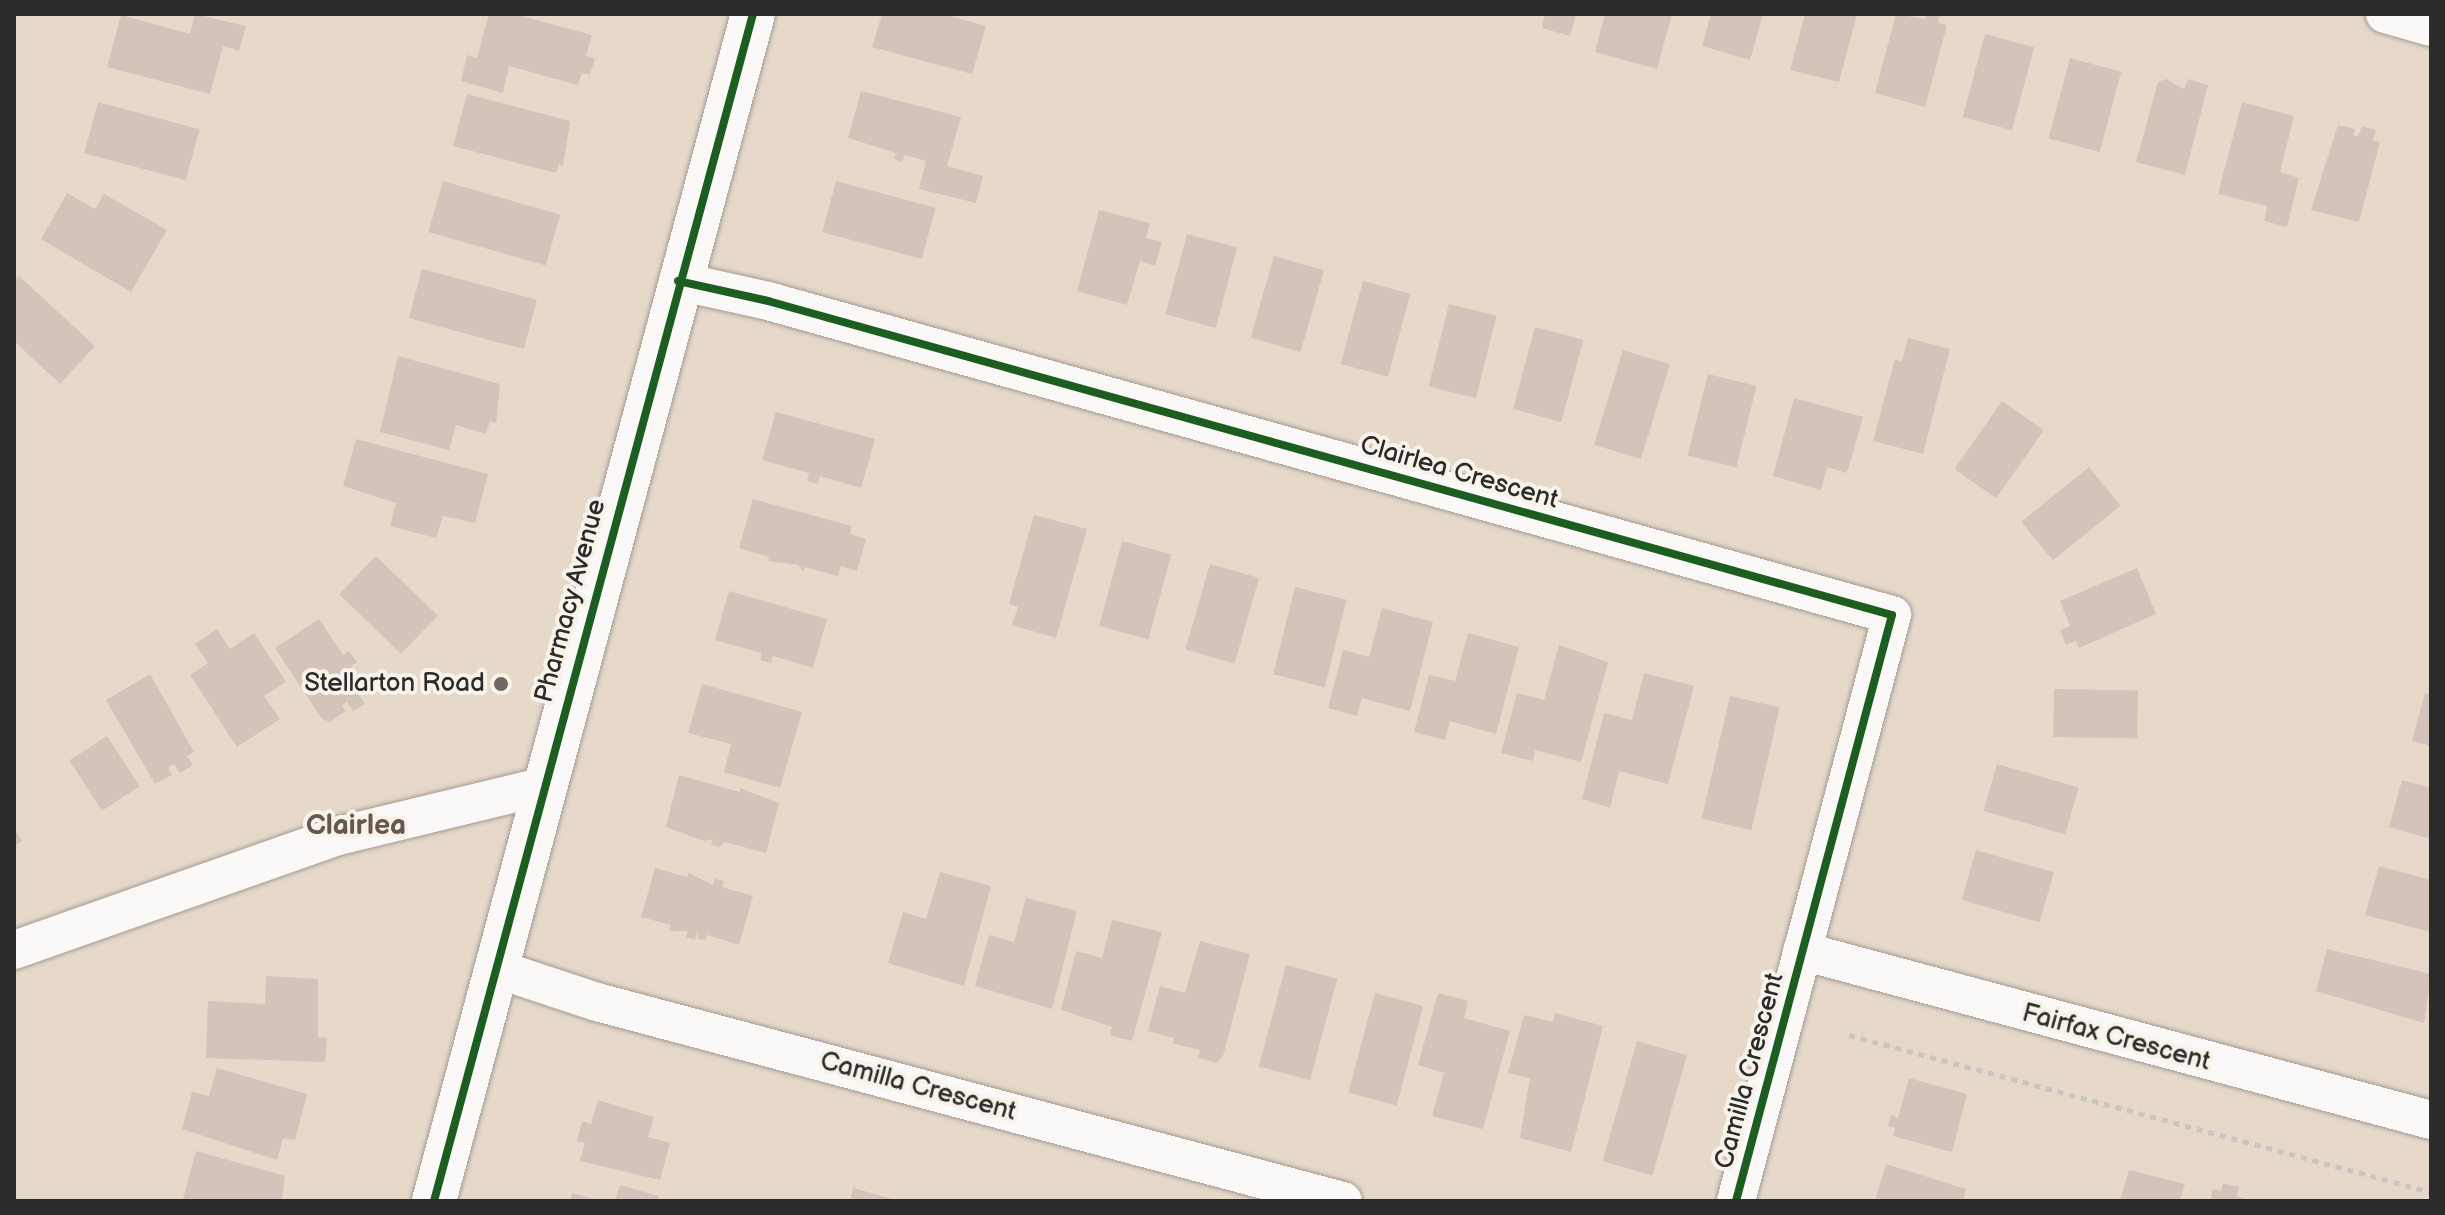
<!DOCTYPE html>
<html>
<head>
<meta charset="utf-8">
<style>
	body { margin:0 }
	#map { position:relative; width:2445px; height:1215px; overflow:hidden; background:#e7d9ca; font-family:"Balsamiq Sans",sans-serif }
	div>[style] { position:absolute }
	.building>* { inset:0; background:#d3c3ba; transform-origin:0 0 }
	.path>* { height:5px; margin-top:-2.5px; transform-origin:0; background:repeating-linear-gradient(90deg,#c9c6c2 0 6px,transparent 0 12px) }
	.roads { filter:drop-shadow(0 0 2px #a39b92) drop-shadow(0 0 2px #a39b92) }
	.street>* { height:38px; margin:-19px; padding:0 19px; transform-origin:19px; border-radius:19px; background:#fbf9f7 }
	.secondary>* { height:44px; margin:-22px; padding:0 22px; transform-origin:22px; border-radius:22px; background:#fbf9f7 }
	.cycleway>* { height:8px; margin:-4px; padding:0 4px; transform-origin:4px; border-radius:4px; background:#1b5e20 }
	.dots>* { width:22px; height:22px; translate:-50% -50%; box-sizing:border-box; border:4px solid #f7f3e8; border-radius:50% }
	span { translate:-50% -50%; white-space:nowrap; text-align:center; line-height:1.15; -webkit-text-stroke:8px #f7f3e8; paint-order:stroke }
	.street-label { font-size:26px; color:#2b2b2b }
	.poi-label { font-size:26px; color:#2b2b2b }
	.right { translate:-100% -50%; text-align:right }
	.neighbourhood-label { font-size:28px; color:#685651; font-weight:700 }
	.frame { position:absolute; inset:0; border:16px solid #2b2b2b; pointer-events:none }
</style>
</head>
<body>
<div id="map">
	<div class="building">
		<div style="clip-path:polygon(195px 14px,246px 26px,239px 51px,223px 46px,210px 94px,107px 67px,121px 15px,190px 34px)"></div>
		<div style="clip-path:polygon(489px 14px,514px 14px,592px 35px,586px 56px,595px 58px,590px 75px,582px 73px,578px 85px,509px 66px,503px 93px,461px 81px,467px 55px,477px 58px)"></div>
		<div style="clip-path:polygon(882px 14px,943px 14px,986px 26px,972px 74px,872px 47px)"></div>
		<div style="clip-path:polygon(1545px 14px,1576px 14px,1570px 36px,1542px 28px)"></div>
		<div style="clip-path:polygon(1605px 14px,1672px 14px,1657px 69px,1595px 52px)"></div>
		<div style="clip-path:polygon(1711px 14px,1763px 14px,1750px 60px,1702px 46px)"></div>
		<div style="clip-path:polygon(1805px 14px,1857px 14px,1839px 82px,1790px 70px)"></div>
		<div style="clip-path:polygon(1896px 14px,1925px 19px,1927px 14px,1940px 14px,1938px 23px,1947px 25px,1925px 107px,1875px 93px)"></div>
		<div style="left:1985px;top:34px;width:51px;height:86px;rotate:15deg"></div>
		<div style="left:2070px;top:58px;width:53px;height:83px;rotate:15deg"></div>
		<div style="clip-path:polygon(2166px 79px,2184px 89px,2188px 79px,2208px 85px,2185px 175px,2136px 162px,2158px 82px)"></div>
		<div style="clip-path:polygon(861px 91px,961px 117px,947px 166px,983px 176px,976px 203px,919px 189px,926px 161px,905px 155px,902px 162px,894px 159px,896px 153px,848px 138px)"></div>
		<div style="clip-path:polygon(467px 94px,570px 121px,563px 166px,559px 164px,556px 173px,453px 146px)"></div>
		<div style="left:98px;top:102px;width:105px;height:53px;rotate:15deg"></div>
		<div style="clip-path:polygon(2242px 102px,2294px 116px,2280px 172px,2299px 178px,2287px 227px,2264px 221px,2267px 206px,2218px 194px)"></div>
		<div style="clip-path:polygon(2338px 125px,2355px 129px,2353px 135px,2358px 136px,2362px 126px,2376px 130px,2373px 140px,2380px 142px,2359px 222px,2311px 210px)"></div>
		<div style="left:443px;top:181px;width:122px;height:53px;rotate:16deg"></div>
		<div style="left:836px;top:181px;width:103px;height:53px;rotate:15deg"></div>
		<div style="clip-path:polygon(67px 193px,95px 209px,104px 194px,167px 230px,131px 292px,41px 239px)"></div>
		<div style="clip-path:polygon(1099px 210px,1150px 223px,1146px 238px,1162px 242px,1155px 266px,1140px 261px,1127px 305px,1077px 291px)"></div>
		<div style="left:1187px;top:234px;width:52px;height:83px;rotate:15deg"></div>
		<div style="left:1274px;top:256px;width:52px;height:85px;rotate:16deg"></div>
		<div style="left:422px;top:269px;width:119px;height:51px;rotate:15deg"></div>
		<div style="clip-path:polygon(19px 276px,95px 346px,60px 384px,14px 341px,14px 281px)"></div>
		<div style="left:1363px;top:281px;width:49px;height:86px;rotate:15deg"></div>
		<div style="left:1449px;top:304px;width:49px;height:85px;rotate:14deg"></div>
		<div style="left:1535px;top:327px;width:50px;height:85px;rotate:15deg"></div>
		<div style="clip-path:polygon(1908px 338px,1950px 349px,1923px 454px,1873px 441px,1895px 359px,1902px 362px)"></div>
		<div style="left:1623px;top:350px;width:49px;height:99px;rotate:17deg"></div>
		<div style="clip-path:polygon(398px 356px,500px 384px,496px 423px,490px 421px,486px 434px,456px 425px,449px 450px,380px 432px)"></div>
		<div style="left:1708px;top:374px;width:50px;height:84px;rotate:14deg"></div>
		<div style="clip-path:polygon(1794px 398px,1863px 417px,1847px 473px,1827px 467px,1821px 490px,1773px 476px)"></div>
		<div style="left:2002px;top:401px;width:51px;height:83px;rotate:35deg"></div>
		<div style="clip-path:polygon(776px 412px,875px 439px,861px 488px,820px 476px,818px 484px,807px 481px,809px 473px,762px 460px)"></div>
		<div style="clip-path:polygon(356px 439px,488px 474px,475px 523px,443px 516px,436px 538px,390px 526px,396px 503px,343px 486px)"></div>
		<div style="left:2089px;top:467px;width:50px;height:87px;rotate:51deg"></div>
		<div style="clip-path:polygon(753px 499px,852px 526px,850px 534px,866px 539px,857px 571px,841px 566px,838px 576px,804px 567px,804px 571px,798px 565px,768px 561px,769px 557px,739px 548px)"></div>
		<div style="clip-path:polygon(1034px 515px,1087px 529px,1056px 638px,1012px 625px,1018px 607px,1009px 604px)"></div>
		<div style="left:1122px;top:541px;width:51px;height:88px;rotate:15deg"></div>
		<div style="left:376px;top:556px;width:86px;height:53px;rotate:44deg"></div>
		<div style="left:1210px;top:564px;width:51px;height:89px;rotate:16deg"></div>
		<div style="clip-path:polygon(2137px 568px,2156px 614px,2079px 648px,2076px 641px,2066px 645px,2060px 630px,2070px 626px,2060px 601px)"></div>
		<div style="left:1295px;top:587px;width:53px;height:90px;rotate:14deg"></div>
		<div style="clip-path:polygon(729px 591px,827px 619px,813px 668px,773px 656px,771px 663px,760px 660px,762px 653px,715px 640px)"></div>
		<div style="clip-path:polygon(1382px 608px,1433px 622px,1410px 711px,1362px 698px,1357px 716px,1328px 708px,1343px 650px,1369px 657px)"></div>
		<div style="clip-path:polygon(319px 619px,343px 655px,349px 651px,357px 662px,351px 666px,367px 689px,359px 694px,365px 704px,353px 711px,347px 702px,342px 706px,346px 711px,330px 722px,322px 719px,275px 648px)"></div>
		<div style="clip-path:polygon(217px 629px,230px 649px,254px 633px,286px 682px,264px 696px,280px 719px,237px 747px,190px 675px,208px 663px,195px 644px)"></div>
		<div style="clip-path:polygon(1468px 633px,1519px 647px,1496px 734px,1450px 721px,1445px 740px,1414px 732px,1429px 675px,1455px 681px)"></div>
		<div style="clip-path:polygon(1559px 645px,1608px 662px,1581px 762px,1535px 750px,1533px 761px,1501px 753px,1517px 693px,1544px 700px)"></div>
		<div style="clip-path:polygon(1644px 673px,1694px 686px,1668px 784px,1619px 771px,1610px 808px,1582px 799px,1604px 713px,1632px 720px)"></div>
		<div style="clip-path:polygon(150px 674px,194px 752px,187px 756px,193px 765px,180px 773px,174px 764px,168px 767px,172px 775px,155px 784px,106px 700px)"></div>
		<div style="clip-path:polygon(702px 684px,802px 712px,780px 788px,724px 772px,731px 744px,688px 733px)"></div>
		<div style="left:2054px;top:689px;width:84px;height:48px;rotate:1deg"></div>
		<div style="clip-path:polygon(2425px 693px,2431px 695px,2431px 746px,2412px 741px)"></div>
		<div style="left:1730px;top:696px;width:51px;height:126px;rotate:13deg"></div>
		<div style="left:107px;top:736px;width:60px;height:45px;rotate:57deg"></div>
		<div style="left:1997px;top:764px;width:85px;height:49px;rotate:16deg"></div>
		<div style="clip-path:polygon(679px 775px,740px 792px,740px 788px,779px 803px,766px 853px,725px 842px,720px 847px,711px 845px,713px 839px,704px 841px,666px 827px)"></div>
		<div style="clip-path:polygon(2402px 780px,2431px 788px,2431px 839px,2389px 827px)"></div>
		<div style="clip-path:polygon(14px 828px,22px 841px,14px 846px)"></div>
		<div style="left:1976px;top:850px;width:81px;height:52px;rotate:16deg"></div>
		<div style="clip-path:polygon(2379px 866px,2431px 880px,2431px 932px,2365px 915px)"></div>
		<div style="clip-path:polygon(655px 868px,687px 877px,689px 873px,713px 885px,715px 879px,724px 881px,722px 887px,753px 896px,739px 945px,707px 935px,705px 940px,698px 939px,697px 933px,695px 940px,686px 937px,688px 931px,669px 931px,671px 925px,641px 917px)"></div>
		<div style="clip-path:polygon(940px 872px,991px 886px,964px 986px,888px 963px,903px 912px,926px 919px)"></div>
		<div style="clip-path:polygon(1026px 898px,1077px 911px,1052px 1009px,975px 986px,989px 935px,1014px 942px)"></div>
		<div style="clip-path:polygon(1112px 920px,1162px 932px,1132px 1041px,1110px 1035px,1112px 1027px,1061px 1010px,1076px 951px,1102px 958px)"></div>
		<div style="clip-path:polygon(1200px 941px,1250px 954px,1223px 1056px,1217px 1063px,1198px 1058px,1200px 1050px,1172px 1043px,1174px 1038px,1148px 1031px,1160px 986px,1185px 993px)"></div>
		<div style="clip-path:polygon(2327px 949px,2431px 974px,2424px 1023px,2316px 991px)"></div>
		<div style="left:1286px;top:965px;width:53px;height:105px;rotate:15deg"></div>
		<div style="clip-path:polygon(266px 976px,318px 979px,318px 1037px,327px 1038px,325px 1062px,206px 1058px,208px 1001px,265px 1004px)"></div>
		<div style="left:1375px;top:993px;width:50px;height:103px;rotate:15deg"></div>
		<div style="clip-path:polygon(1438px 993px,1468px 1001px,1464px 1018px,1510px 1031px,1483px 1129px,1432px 1116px,1444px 1073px,1418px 1065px)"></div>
		<div style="clip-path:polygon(1555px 1013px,1603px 1026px,1571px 1152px,1520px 1138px,1530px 1078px,1508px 1073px,1524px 1015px,1553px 1022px)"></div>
		<div style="left:1637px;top:1041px;width:52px;height:125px;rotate:16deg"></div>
		<div style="clip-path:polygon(217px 1068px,307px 1094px,295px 1140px,283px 1138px,277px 1160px,182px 1129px,192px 1092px,209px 1096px)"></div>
		<div style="clip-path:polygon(1909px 1078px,1967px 1094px,1952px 1152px,1893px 1136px,1895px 1128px,1888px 1126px,1891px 1115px,1898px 1118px)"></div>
		<div style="clip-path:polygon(598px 1100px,654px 1117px,648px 1137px,670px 1143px,660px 1180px,580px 1161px,585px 1143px,577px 1141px,582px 1121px,591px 1124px)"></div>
		<div style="clip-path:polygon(196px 1151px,285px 1176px,282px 1200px,183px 1199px)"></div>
		<div style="clip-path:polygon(1886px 1164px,1966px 1189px,1963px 1201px,1875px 1201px)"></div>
		<div style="clip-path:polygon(2129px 1170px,2185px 1184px,2180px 1201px,2120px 1201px)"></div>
		<div style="clip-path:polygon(2223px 1183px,2239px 1187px,2236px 1196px,2251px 1201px,2210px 1201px,2213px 1189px,2221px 1191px)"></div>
		<div style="clip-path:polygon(620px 1185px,659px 1196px,658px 1201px,615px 1201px)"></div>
		<div style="clip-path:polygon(853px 1188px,896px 1200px,896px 1201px,850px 1201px)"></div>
		<div style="clip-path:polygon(572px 1193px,598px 1200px,597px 1201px,570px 1201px)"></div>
	</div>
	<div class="path">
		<div style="left:1849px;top:1035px;width:603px;rotate:15.1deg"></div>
	</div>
	<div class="roads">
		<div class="street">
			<div style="left:2385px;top:14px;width:48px;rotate:15.8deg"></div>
			<div style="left:678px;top:281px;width:92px;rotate:12.5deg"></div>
			<div style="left:768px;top:301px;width:1167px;rotate:15.61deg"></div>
			<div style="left:1892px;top:615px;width:606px;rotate:104.91deg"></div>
			<div style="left:14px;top:950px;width:343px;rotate:-19.4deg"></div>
			<div style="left:338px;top:836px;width:209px;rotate:-13.6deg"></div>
			<div style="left:1802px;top:951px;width:651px;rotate:15.04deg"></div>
			<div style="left:494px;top:968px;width:108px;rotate:18.3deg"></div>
			<div style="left:597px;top:1002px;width:772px;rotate:14.94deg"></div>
		</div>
		<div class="secondary">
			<div style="left:434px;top:1201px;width:1229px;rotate:-74.96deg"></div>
		</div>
	</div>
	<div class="cycleway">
		<div style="left:678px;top:281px;width:92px;rotate:12.5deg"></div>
		<div style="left:768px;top:301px;width:1167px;rotate:15.61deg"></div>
		<div style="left:1892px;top:615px;width:606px;rotate:104.91deg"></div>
		<div style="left:434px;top:1201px;width:1229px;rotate:-74.96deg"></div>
	</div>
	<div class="dots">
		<div style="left:501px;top:684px;background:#6d6863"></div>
	</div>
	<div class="street-label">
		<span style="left:1459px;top:473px;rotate:16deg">Clairlea Crescent</span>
		<span style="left:571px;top:601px;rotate:-75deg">Pharmacy Avenue</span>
		<span style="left:2116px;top:1038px;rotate:15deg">Fairfax Crescent</span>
		<span style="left:1750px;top:1071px;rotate:-75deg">Camilla Crescent</span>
		<span style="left:918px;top:1087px;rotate:15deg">Camilla Crescent</span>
	</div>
	<div class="poi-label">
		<span class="right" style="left:485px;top:684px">Stellarton Road</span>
	</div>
	<div class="neighbourhood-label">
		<span style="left:356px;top:826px">Clairlea</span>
	</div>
	<div class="frame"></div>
</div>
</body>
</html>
